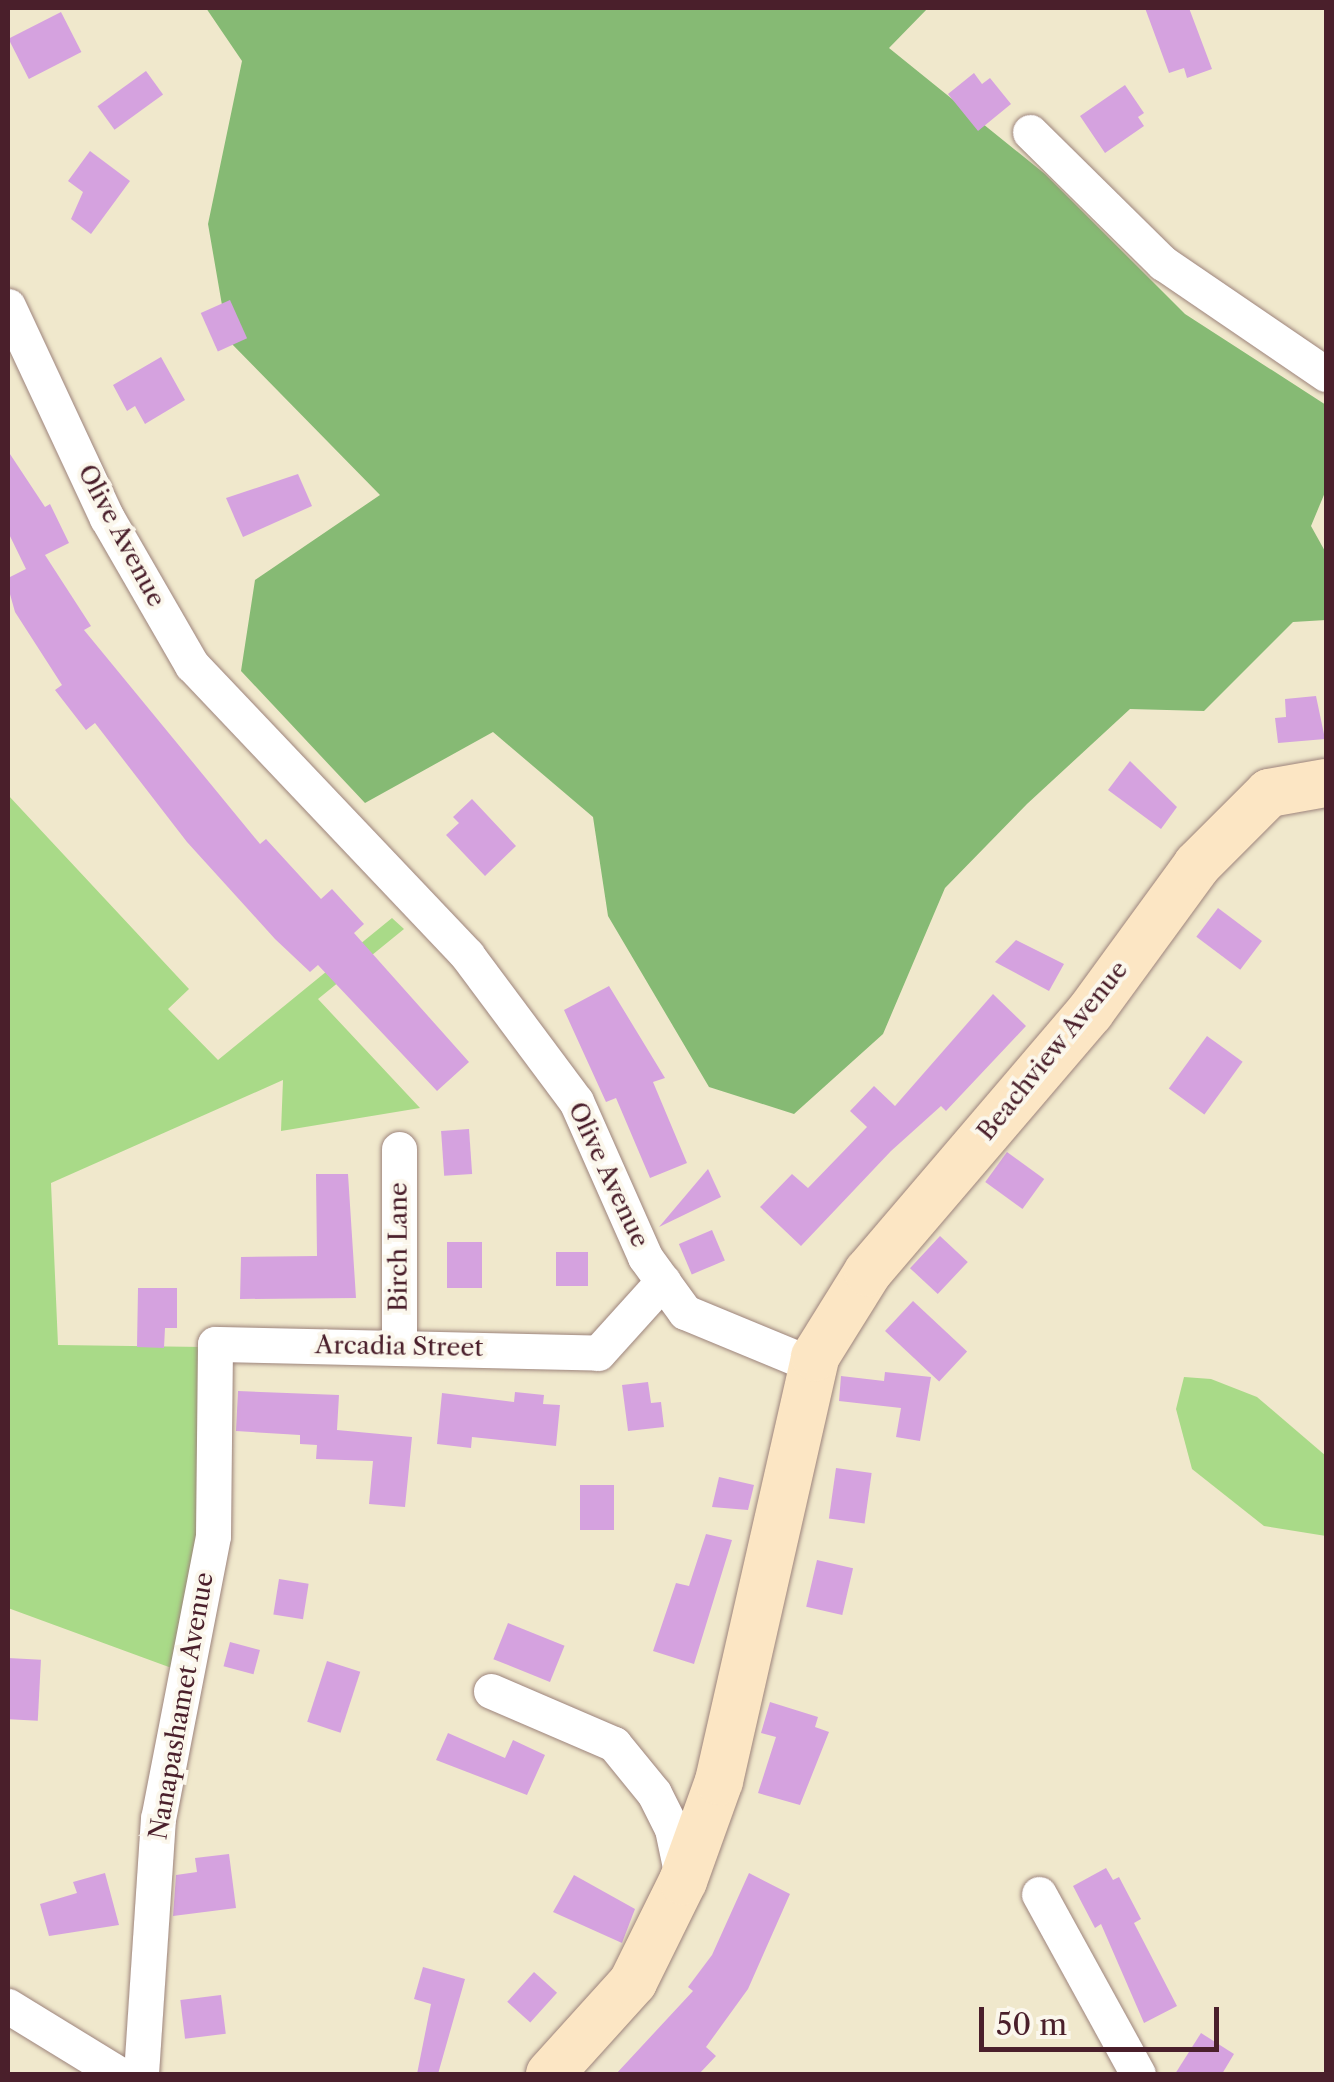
<!DOCTYPE html>
<html>
<head>
<meta charset="utf-8">
<style>
	body { margin:0 }
	#map { position:relative; width:1334px; height:2082px; overflow:hidden; background:#f0e8cc; font-family:"Libre Caslon Text",serif }
	div>[style] { position:absolute }
	.green>* { inset:0; background:#a9da88 }
	.forest>* { inset:0; background:#86ba74 }
	.building>* { inset:0; background:#d5a2df; transform-origin:0 0 }
	.roads { filter:drop-shadow(0 0 2px #9d847c) drop-shadow(0 0 2px #9d847c) }
	.street>* { height:35px; margin:-17.5px; padding:0 17.5px; transform-origin:17.5px; border-radius:17.5px; background:#fff }
	.secondary>* { height:48px; margin:-24px; padding:0 24px; transform-origin:24px; border-radius:24px; background:#fce6c4 }
	span { translate:-50% -50%; white-space:nowrap; text-align:center; line-height:1.15; -webkit-text-stroke:8px #fbf7ec; paint-order:stroke }
	.street-label { font-size:25px; color:#4a1f2b }
	.frame { position:absolute; inset:0; border:10px solid #4a1f2b; pointer-events:none }
	.scale { position:absolute; left:979px; top:2007px; width:240px; height:45px; box-sizing:border-box; border:5px solid #4a1f2b; border-top:0; padding-left:12px; font-size:30px; line-height:35px; white-space:nowrap; color:#4a1f2b; -webkit-text-stroke:8px #fbf7ec; paint-order:stroke }
</style>
</head>
<body>
<div id="map">
	<div class="green">
		<div style="clip-path:polygon(8px 795px,189px 989px,168px 1009px,218px 1060px,392px 918px,404px 929px,318px 999px,420px 1108px,281px 1131px,283px 1080px,51px 1183px,58px 1345px,204px 1347px,198px 1542px,177px 1670px,8px 1608px)"></div>
		<div style="clip-path:polygon(1184px 1377px,1211px 1379px,1257px 1397px,1326px 1456px,1326px 1536px,1264px 1526px,1192px 1469px,1176px 1409px)"></div>
	</div>
	<div class="forest">
		<div style="clip-path:polygon(206px 8px,928px 8px,889px 48px,1045px 174px,1185px 314px,1326px 405px,1326px 490px,1311px 526px,1326px 553px,1326px 620px,1293px 622px,1204px 711px,1130px 709px,1027px 804px,945px 888px,883px 1034px,794px 1114px,709px 1087px,608px 916px,593px 817px,493px 732px,365px 803px,241px 671px,255px 580px,380px 495px,228px 340px,208px 224px,242px 61px)"></div>
	</div>
	<div class="building">
		<div style="clip-path:polygon(1145px 8px,1189px 8px,1212px 69px,1187px 78px,1184px 68px,1169px 73px)"></div>
		<div style="left:61px;top:12px;width:45px;height:59px;rotate:63deg"></div>
		<div style="left:146px;top:71px;width:29px;height:60px;rotate:54deg"></div>
		<div style="clip-path:polygon(974px 73px,982px 84px,990px 78px,1011px 104px,978px 131px,948px 94px)"></div>
		<div style="clip-path:polygon(1125px 85px,1144px 113px,1138px 117px,1144px 126px,1105px 153px,1080px 116px)"></div>
		<div style="clip-path:polygon(90px 151px,130px 181px,91px 234px,71px 219px,83px 192px,68px 181px)"></div>
		<div style="left:230px;top:300px;width:42px;height:32px;rotate:66deg"></div>
		<div style="clip-path:polygon(161px 357px,185px 400px,145px 424px,135px 406px,127px 411px,113px 385px)"></div>
		<div style="clip-path:polygon(8px 451px,45px 507px,50px 504px,69px 543px,45px 555px,91px 626px,84px 630px,260px 844px,266px 839px,321px 899px,332px 889px,364px 924px,354px 933px,469px 1062px,437px 1091px,318px 965px,310px 972px,275px 939px,187px 842px,95px 723px,86px 730px,55px 690px,62px 685px,15px 612px,8px 587px,8px 578px,26px 569px,8px 532px)"></div>
		<div style="clip-path:polygon(298px 474px,312px 506px,243px 537px,226px 498px)"></div>
		<div style="clip-path:polygon(1316px 696px,1325px 739px,1278px 743px,1275px 718px,1286px 717px,1285px 699px)"></div>
		<div style="clip-path:polygon(1130px 761px,1177px 807px,1161px 829px,1108px 790px)"></div>
		<div style="clip-path:polygon(472px 799px,516px 846px,485px 876px,446px 835px,459px 823px,453px 817px)"></div>
		<div style="left:1218px;top:908px;width:55px;height:36px;rotate:37deg"></div>
		<div style="clip-path:polygon(1016px 940px,1064px 964px,1049px 991px,995px 962px)"></div>
		<div style="clip-path:polygon(609px 986px,665px 1078px,653px 1082px,687px 1163px,650px 1178px,616px 1098px,606px 1102px,564px 1010px)"></div>
		<div style="clip-path:polygon(993px 994px,1026px 1026px,946px 1111px,941px 1106px,891px 1151px,801px 1246px,760px 1207px,792px 1174px,808px 1188px,867px 1127px,850px 1111px,874px 1086px,895px 1106px)"></div>
		<div style="left:1207px;top:1036px;width:44px;height:65px;rotate:36deg"></div>
		<div style="left:469px;top:1129px;width:45px;height:28px;rotate:86deg"></div>
		<div style="left:1007px;top:1152px;width:46px;height:37px;rotate:36deg"></div>
		<div style="clip-path:polygon(708px 1169px,721px 1197px,659px 1227px)"></div>
		<div style="clip-path:polygon(316px 1174px,348px 1174px,356px 1298px,240px 1299px,241px 1257px,317px 1256px)"></div>
		<div style="left:712px;top:1230px;width:33px;height:36px;rotate:67deg"></div>
		<div style="left:940px;top:1236px;width:38px;height:44px;rotate:43deg"></div>
		<div style="left:447px;top:1242px;width:35px;height:46px"></div>
		<div style="left:556px;top:1252px;width:32px;height:34px"></div>
		<div style="clip-path:polygon(138px 1288px,177px 1288px,177px 1328px,165px 1328px,164px 1348px,137px 1347px)"></div>
		<div style="left:913px;top:1301px;width:74px;height:41px;rotate:43deg"></div>
		<div style="clip-path:polygon(885px 1372px,931px 1377px,920px 1441px,896px 1437px,901px 1408px,839px 1401px,841px 1376px,884px 1381px)"></div>
		<div style="clip-path:polygon(648px 1382px,651px 1403px,661px 1402px,664px 1427px,628px 1431px,622px 1385px)"></div>
		<div style="clip-path:polygon(238px 1391px,339px 1395px,337px 1430px,412px 1437px,405px 1507px,369px 1504px,373px 1461px,316px 1459px,317px 1445px,300px 1444px,300px 1435px,236px 1431px)"></div>
		<div style="clip-path:polygon(515px 1392px,544px 1395px,543px 1404px,560px 1405px,556px 1446px,472px 1437px,471px 1448px,437px 1444px,442px 1393px,514px 1402px)"></div>
		<div style="left:836px;top:1468px;width:36px;height:51px;rotate:8deg"></div>
		<div style="clip-path:polygon(719px 1477px,754px 1485px,748px 1510px,712px 1507px)"></div>
		<div style="left:614px;top:1485px;width:45px;height:34px;rotate:90deg"></div>
		<div style="clip-path:polygon(706px 1534px,732px 1540px,694px 1664px,653px 1651px,676px 1583px,689px 1586px)"></div>
		<div style="left:817px;top:1560px;width:37px;height:48px;rotate:13deg"></div>
		<div style="left:279px;top:1579px;width:30px;height:36px;rotate:9deg"></div>
		<div style="left:508px;top:1623px;width:61px;height:39px;rotate:22deg"></div>
		<div style="left:230px;top:1642px;width:31px;height:25px;rotate:15deg"></div>
		<div style="left:8px;top:1658px;width:33px;height:61px;rotate:3deg"></div>
		<div style="left:327px;top:1661px;width:35px;height:64px;rotate:18deg"></div>
		<div style="clip-path:polygon(770px 1702px,818px 1717px,815px 1727px,829px 1732px,800px 1805px,758px 1793px,776px 1737px,761px 1733px)"></div>
		<div style="clip-path:polygon(448px 1733px,505px 1758px,513px 1740px,545px 1755px,527px 1795px,436px 1760px)"></div>
		<div style="clip-path:polygon(229px 1854px,236px 1908px,173px 1916px,176px 1875px,197px 1872px,195px 1858px)"></div>
		<div style="clip-path:polygon(1106px 1868px,1113px 1880px,1119px 1877px,1141px 1919px,1134px 1923px,1177px 2006px,1144px 2023px,1101px 1924px,1095px 1928px,1073px 1886px)"></div>
		<div style="clip-path:polygon(105px 1873px,119px 1925px,49px 1936px,40px 1904px,77px 1893px,73px 1882px)"></div>
		<div style="clip-path:polygon(749px 1873px,790px 1894px,748px 1989px,706px 2047px,716px 2056px,699px 2074px,616px 2074px,693px 1991px,688px 1987px,712px 1955px)"></div>
		<div style="clip-path:polygon(574px 1875px,635px 1909px,622px 1943px,553px 1912px)"></div>
		<div style="clip-path:polygon(423px 1967px,465px 1979px,438px 2074px,417px 2074px,431px 2004px,414px 1999px)"></div>
		<div style="left:534px;top:1972px;width:31px;height:40px;rotate:42deg"></div>
		<div style="left:221px;top:1995px;width:39px;height:41px;rotate:83deg"></div>
		<div style="clip-path:polygon(1201px 2033px,1234px 2054px,1222px 2074px,1175px 2074px)"></div>
	</div>
	<div class="roads">
		<div class="street">
			<div style="left:1030px;top:132px;width:187px;rotate:44.6deg"></div>
			<div style="left:1163px;top:263px;width:197px;rotate:34.3deg"></div>
			<div style="left:8px;top:306px;width:234px;rotate:65deg"></div>
			<div style="left:107px;top:518px;width:170px;rotate:60deg"></div>
			<div style="left:192px;top:665px;width:400px;rotate:46.5deg"></div>
			<div style="left:467px;top:955px;width:182px;rotate:53.3deg"></div>
			<div style="left:576px;top:1101px;width:171px;rotate:66.1deg"></div>
			<div style="left:645px;top:1257px;width:68px;rotate:54deg"></div>
			<div style="left:685px;top:1312px;width:139px;rotate:22.5deg"></div>
			<div style="left:399px;top:1346px;width:197px;rotate:-90deg"></div>
			<div style="left:491px;top:1691px;width:134px;rotate:23.3deg"></div>
			<div style="left:614px;top:1744px;width:63px;rotate:50.8deg"></div>
			<div style="left:654px;top:1793px;width:40px;rotate:63.4deg"></div>
			<div style="left:672px;top:1829px;width:53px;rotate:78.1deg"></div>
			<div style="left:1039px;top:1894px;width:205px;rotate:61.2deg"></div>
			<div style="left:8px;top:2006px;width:130px;rotate:31.5deg"></div>
			<div style="left:141px;top:2074px;width:256px;rotate:-86.2deg"></div>
			<div style="left:158px;top:1819px;width:288px;rotate:-79deg"></div>
			<div style="left:213px;top:1536px;width:192px;rotate:-89.4deg"></div>
			<div style="left:215px;top:1344px;width:383px;rotate:1.3deg"></div>
			<div style="left:598px;top:1353px;width:97px;rotate:-47.9deg"></div>
		</div>
		<div class="secondary">
			<div style="left:550px;top:2074px;width:124px;rotate:-47.9deg"></div>
			<div style="left:633px;top:1982px;width:113px;rotate:-63.7deg"></div>
			<div style="left:683px;top:1881px;width:106px;rotate:-70.2deg"></div>
			<div style="left:719px;top:1781px;width:435px;rotate:-77.2deg"></div>
			<div style="left:815px;top:1357px;width:100px;rotate:-58.1deg"></div>
			<div style="left:868px;top:1272px;width:342px;rotate:-49.5deg"></div>
			<div style="left:1090px;top:1012px;width:182px;rotate:-53.9deg"></div>
			<div style="left:1197px;top:865px;width:102px;rotate:-45deg"></div>
			<div style="left:1269px;top:793px;width:58px;rotate:-10deg"></div>
		</div>
	</div>
	<div class="street-label">
		<span style="left:121px;top:536px;rotate:62deg">Olive Avenue</span>
		<span style="left:1053px;top:1051px;rotate:-51deg">Beachview Avenue</span>
		<span style="left:608px;top:1175px;rotate:65deg">Olive Avenue</span>
		<span style="left:399px;top:1247px;rotate:-90deg">Birch Lane</span>
		<span style="left:399px;top:1347px;rotate:1deg">Arcadia Street</span>
		<span style="left:182px;top:1706px;rotate:-80deg">Nanapashamet Avenue</span>
	</div>
	<div class="frame"></div>
	<div class="scale">50 m</div>
</div>
</body>
</html>
